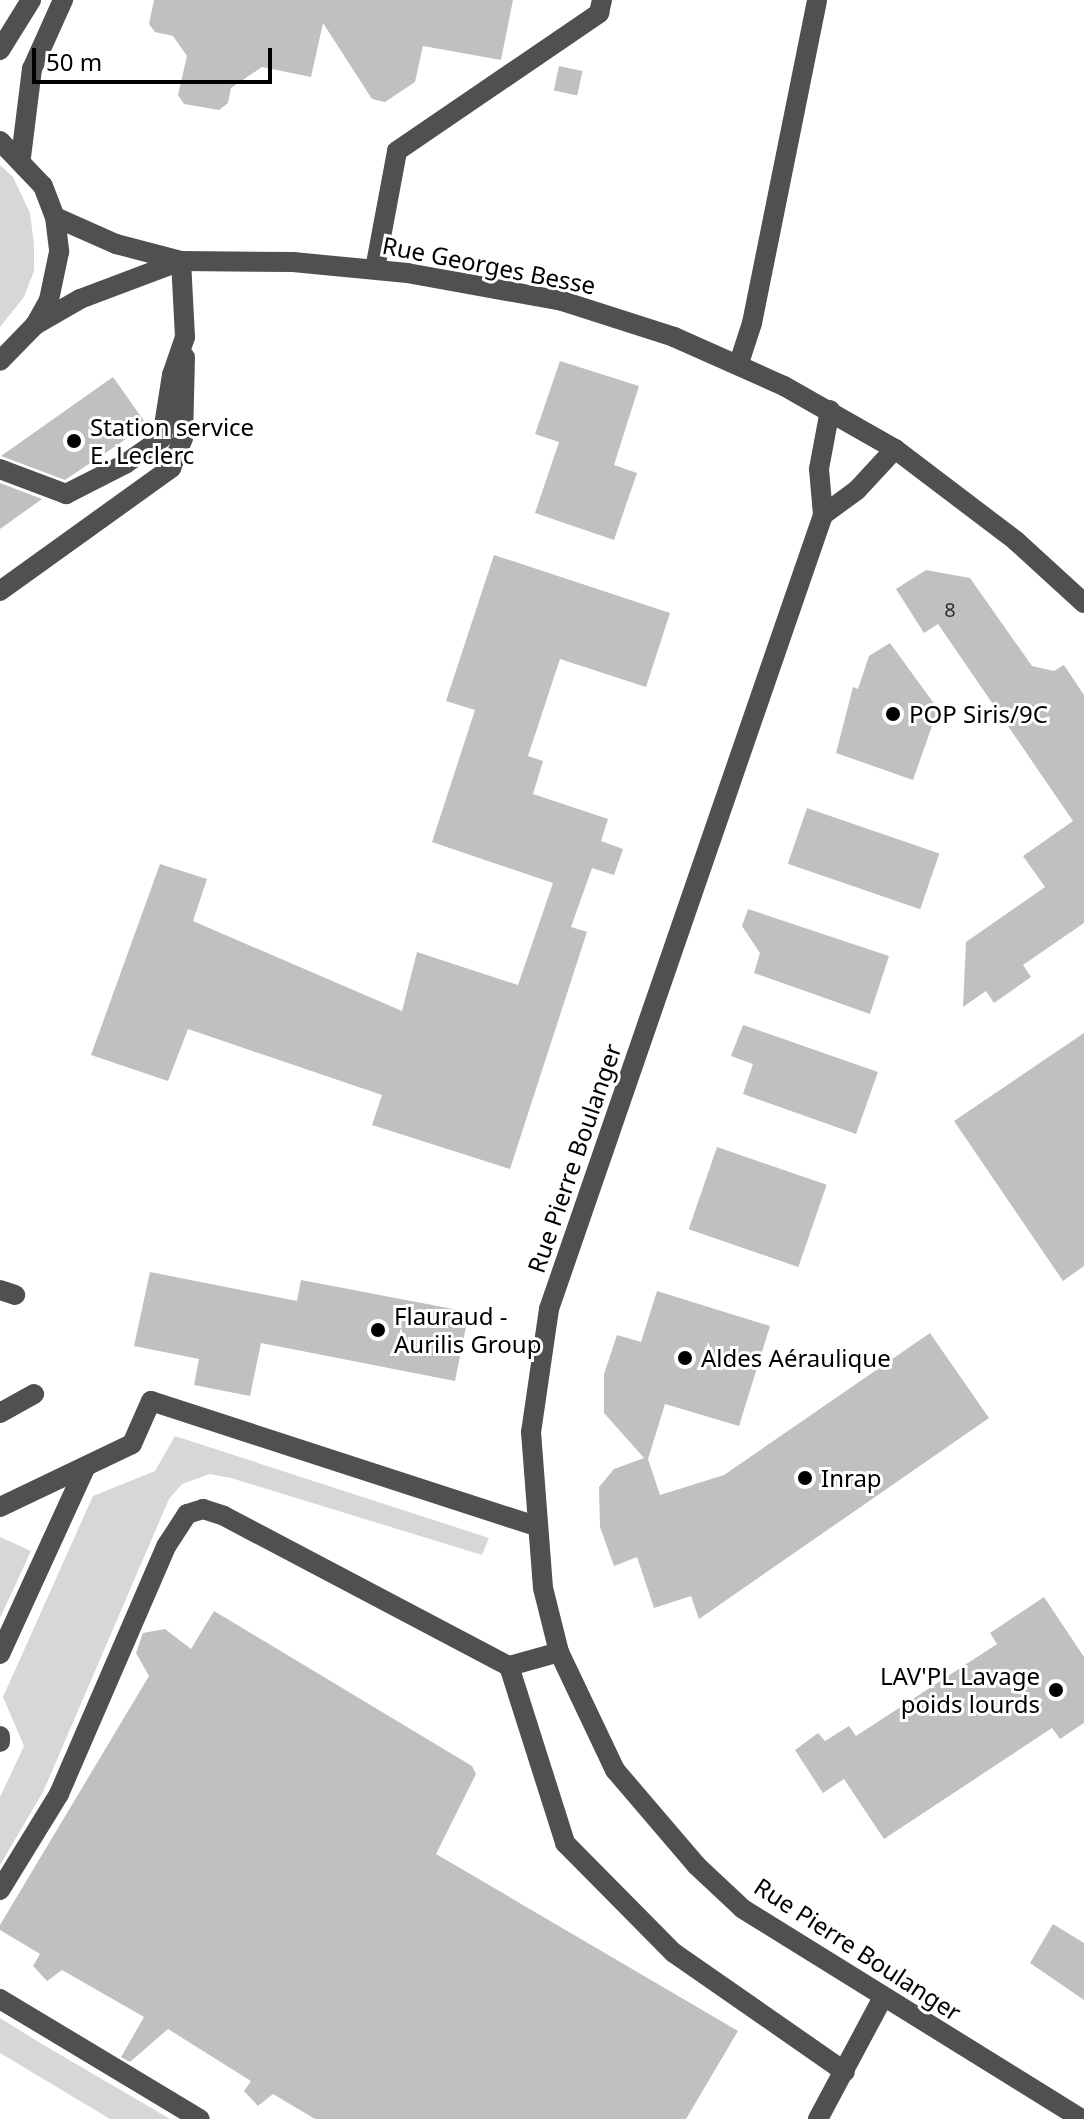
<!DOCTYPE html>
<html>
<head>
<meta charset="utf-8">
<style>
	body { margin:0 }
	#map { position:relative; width:1084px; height:2119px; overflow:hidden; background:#fff; font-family:"Noto Sans",sans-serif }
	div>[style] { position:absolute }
	.green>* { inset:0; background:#d7d7d7 }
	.building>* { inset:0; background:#c0c0c0; transform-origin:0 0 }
	.minor>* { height:20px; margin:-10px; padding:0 10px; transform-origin:10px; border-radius:10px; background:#505050 }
	.dots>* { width:22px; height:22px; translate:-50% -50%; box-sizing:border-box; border:4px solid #fff; border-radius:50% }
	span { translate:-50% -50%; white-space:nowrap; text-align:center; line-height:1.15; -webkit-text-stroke:6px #fff; paint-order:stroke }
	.number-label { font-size:20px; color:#303030 }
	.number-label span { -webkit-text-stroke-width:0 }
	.street-label { font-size:24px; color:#000 }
	.poi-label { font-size:24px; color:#000 }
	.left { translate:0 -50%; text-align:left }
	.right { translate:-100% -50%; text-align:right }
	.scale { position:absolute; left:32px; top:48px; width:240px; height:36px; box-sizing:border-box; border:4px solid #000; border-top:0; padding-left:10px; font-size:24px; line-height:28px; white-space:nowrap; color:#000; -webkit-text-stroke:6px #fff; paint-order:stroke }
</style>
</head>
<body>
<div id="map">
	<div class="green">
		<div style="clip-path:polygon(0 165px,13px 177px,30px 213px,34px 244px,34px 271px,24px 297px,0 327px)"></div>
		<div style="clip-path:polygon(175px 1436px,489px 1538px,482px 1555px,231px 1478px,210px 1474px,182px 1484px,169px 1499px,43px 1792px,0 1865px,0 1797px,24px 1746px,3px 1697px,93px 1496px,155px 1471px)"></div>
		<div style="clip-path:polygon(0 1537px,31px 1551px,0 1618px)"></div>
		<div style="clip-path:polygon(0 2018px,42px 2044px,170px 2119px,110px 2119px,0 2053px)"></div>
	</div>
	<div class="building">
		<div style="clip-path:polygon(154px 0,513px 0,501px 60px,423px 46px,415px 82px,385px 102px,372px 99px,323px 23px,311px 77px,262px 67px,231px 88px,228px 103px,219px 110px,184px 104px,178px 95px,187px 56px,173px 36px,155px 32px,149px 24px)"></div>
		<div style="left:559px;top:66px;width:24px;height:25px;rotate:12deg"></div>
		<div style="clip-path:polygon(560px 361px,639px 386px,614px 465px,637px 473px,614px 540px,535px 513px,559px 442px,535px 434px)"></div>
		<div style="clip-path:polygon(113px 377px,147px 425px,65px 480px,1px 456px)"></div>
		<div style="clip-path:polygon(0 483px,42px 499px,0 529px)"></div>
		<div style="clip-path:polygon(494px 555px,670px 613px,646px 687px,560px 659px,528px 756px,543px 761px,533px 794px,608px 819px,601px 841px,623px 849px,614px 875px,592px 868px,571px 927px,587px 932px,510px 1169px,372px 1125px,382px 1095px,188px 1029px,168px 1081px,91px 1055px,160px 864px,207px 879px,193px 921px,402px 1011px,417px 952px,518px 985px,553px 883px,432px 842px,475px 710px,446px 701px)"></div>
		<div style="clip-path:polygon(926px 570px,970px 578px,1032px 666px,1054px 671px,1064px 665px,1084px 695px,1084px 923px,1023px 965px,1031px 977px,994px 1003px,986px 991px,963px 1007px,966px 942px,1045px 887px,1023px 856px,1073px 821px,938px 624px,924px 633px,896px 589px)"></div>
		<div style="clip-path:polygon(890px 643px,938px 709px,913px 780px,836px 753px,853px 687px,858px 689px,869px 656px)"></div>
		<div style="left:807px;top:808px;width:140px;height:59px;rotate:19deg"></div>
		<div style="clip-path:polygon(748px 909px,889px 956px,870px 1014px,754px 973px,760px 953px,742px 926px)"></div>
		<div style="clip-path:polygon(743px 1025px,878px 1072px,856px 1134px,743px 1094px,753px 1064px,731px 1056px)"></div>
		<div style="clip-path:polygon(1084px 1033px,1084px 1266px,1063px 1281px,954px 1121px)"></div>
		<div style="left:717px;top:1147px;width:116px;height:87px;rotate:19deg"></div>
		<div style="clip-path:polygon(150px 1272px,297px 1301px,301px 1280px,469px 1312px,455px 1381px,261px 1343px,250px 1396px,194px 1385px,199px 1359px,134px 1346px)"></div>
		<div style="clip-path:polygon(657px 1291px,770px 1326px,739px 1426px,665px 1404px,648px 1459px,660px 1495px,724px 1475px,930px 1333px,989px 1418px,699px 1619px,691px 1596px,654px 1608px,637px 1557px,614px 1566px,600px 1527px,599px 1487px,614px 1469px,644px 1458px,604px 1413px,604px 1374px,617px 1335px,641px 1342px)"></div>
		<div style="clip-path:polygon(1044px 1597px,1084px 1657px,1084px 1723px,1060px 1739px,1052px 1728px,884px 1839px,844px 1779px,823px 1793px,795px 1750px,818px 1733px,825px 1741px,849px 1726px,856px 1736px,997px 1644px,990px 1633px)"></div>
		<div style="clip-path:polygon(214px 1611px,472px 1766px,476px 1774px,436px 1854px,738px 2031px,686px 2119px,315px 2119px,273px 2094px,258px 2106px,244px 2091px,251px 2081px,168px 2029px,130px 2062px,121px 2057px,144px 2017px,62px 1970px,47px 1981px,33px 1966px,40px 1954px,0 1930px,0 1925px,149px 1676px,136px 1653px,143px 1633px,165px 1629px,191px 1649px)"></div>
		<div style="clip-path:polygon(1053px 1924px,1084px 1943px,1084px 2000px,1030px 1963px)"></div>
	</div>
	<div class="minor">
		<div style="left:0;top:50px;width:59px;rotate:-58.2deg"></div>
		<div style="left:0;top:141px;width:62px;rotate:46.3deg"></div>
		<div style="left:43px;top:186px;width:33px;rotate:69deg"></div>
		<div style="left:55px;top:217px;width:35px;rotate:83deg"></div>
		<div style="left:59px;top:252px;width:49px;rotate:101.8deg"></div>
		<div style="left:49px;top:300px;width:29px;rotate:119deg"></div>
		<div style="left:35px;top:325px;width:50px;rotate:134.2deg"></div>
		<div style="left:21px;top:157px;width:89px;rotate:-82.9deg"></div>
		<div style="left:32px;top:69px;width:76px;rotate:-65.8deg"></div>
		<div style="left:55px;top:217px;width:67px;rotate:23.9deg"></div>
		<div style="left:116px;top:244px;width:67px;rotate:14.7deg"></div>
		<div style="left:181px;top:261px;width:112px;rotate:0.5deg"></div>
		<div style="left:293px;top:262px;width:115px;rotate:5.5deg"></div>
		<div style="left:407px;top:273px;width:158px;rotate:10.2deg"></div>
		<div style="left:562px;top:301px;width:118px;rotate:17.8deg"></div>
		<div style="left:674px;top:337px;width:120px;rotate:24deg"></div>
		<div style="left:784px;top:386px;width:128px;rotate:29.6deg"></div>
		<div style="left:895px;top:449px;width:152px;rotate:37.2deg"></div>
		<div style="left:1016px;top:541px;width:92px;rotate:42.4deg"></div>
		<div style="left:375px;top:269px;width:120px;rotate:-79.4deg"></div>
		<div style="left:397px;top:151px;width:245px;rotate:-34.3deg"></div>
		<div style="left:599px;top:13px;width:13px;rotate:-77deg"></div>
		<div style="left:35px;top:325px;width:52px;rotate:-30deg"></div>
		<div style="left:80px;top:299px;width:108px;rotate:-20.6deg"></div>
		<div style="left:739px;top:363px;width:42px;rotate:-72deg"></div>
		<div style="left:752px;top:323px;width:329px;rotate:-78.6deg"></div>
		<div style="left:830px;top:410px;width:60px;rotate:100.6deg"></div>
		<div style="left:819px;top:469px;width:46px;rotate:85deg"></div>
		<div style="left:823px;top:515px;width:840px;rotate:109.04deg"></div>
		<div style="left:549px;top:1309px;width:124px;rotate:98.3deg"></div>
		<div style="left:531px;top:1432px;width:156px;rotate:85.6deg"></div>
		<div style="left:543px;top:1588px;width:66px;rotate:76deg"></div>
		<div style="left:559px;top:1652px;width:131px;rotate:64.6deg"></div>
		<div style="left:615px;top:1770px;width:125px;rotate:49.5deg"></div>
		<div style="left:696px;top:1865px;width:64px;rotate:43.1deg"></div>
		<div style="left:743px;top:1909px;width:399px;rotate:31.8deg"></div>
		<div style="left:0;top:469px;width:71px;rotate:20.7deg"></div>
		<div style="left:66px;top:494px;width:66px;rotate:-27deg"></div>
		<div style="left:125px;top:464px;width:45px;rotate:-35.1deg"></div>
		<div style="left:162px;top:438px;width:64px;rotate:-81deg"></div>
		<div style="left:172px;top:375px;width:40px;rotate:-71.1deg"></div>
		<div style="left:185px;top:337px;width:76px;rotate:-93deg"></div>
		<div style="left:823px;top:515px;width:42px;rotate:-36.3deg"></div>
		<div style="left:857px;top:490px;width:56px;rotate:-47.2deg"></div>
		<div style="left:0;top:591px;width:211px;rotate:-35.7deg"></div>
		<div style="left:171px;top:468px;width:32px;rotate:-68deg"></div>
		<div style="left:183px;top:438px;width:81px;rotate:-88.6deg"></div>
		<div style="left:0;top:1290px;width:16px;rotate:18deg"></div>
		<div style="left:0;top:1413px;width:39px;rotate:-29deg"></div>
		<div style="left:0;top:1507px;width:146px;rotate:-25.5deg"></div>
		<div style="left:132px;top:1444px;width:47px;rotate:-66.2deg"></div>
		<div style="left:151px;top:1401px;width:404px;rotate:18deg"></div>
		<div style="left:0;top:1654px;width:205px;rotate:-65.4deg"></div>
		<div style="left:509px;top:1666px;width:186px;rotate:72.4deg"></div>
		<div style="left:565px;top:1843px;width:155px;rotate:45.3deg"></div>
		<div style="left:674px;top:1953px;width:208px;rotate:34.8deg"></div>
		<div style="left:0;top:1736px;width:6px;rotate:90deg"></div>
		<div style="left:0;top:1890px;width:113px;rotate:-58.4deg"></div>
		<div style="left:59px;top:1794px;width:271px;rotate:-66.6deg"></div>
		<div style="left:167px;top:1545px;width:37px;rotate:-57deg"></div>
		<div style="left:187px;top:1514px;width:17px;rotate:-17deg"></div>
		<div style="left:203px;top:1509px;width:22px;rotate:18deg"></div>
		<div style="left:224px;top:1516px;width:322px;rotate:27.8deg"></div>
		<div style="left:509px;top:1666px;width:52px;rotate:-15.6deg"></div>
		<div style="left:0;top:1999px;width:233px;rotate:31deg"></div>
		<div style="left:818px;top:2119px;width:136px;rotate:-61.9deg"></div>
	</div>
	<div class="dots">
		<div style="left:74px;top:441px;background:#000"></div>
		<div style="left:893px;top:714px;background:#000"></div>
		<div style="left:378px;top:1330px;background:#000"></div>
		<div style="left:685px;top:1358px;background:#000"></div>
		<div style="left:805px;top:1478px;background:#000"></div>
		<div style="left:1056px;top:1690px;background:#000"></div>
	</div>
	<div class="number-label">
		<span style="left:950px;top:609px">8</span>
	</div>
	<div class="street-label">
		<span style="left:489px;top:265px;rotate:11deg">Rue Georges Besse</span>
		<span style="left:574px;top:1158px;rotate:-71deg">Rue Pierre Boulanger</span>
		<span style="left:858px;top:1949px;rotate:33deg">Rue Pierre Boulanger</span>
	</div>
	<div class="poi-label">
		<span class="left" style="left:90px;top:441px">Station service<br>E. Leclerc</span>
		<span class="left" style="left:909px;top:714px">POP Siris/9C</span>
		<span class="left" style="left:394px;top:1330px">Flauraud -<br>Aurilis Group</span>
		<span class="left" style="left:701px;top:1358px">Aldes Aéraulique</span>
		<span class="left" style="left:821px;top:1478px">Inrap</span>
		<span class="right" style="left:1040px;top:1690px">LAV'PL Lavage<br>poids lourds</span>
	</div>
	<div class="scale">50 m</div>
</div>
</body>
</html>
